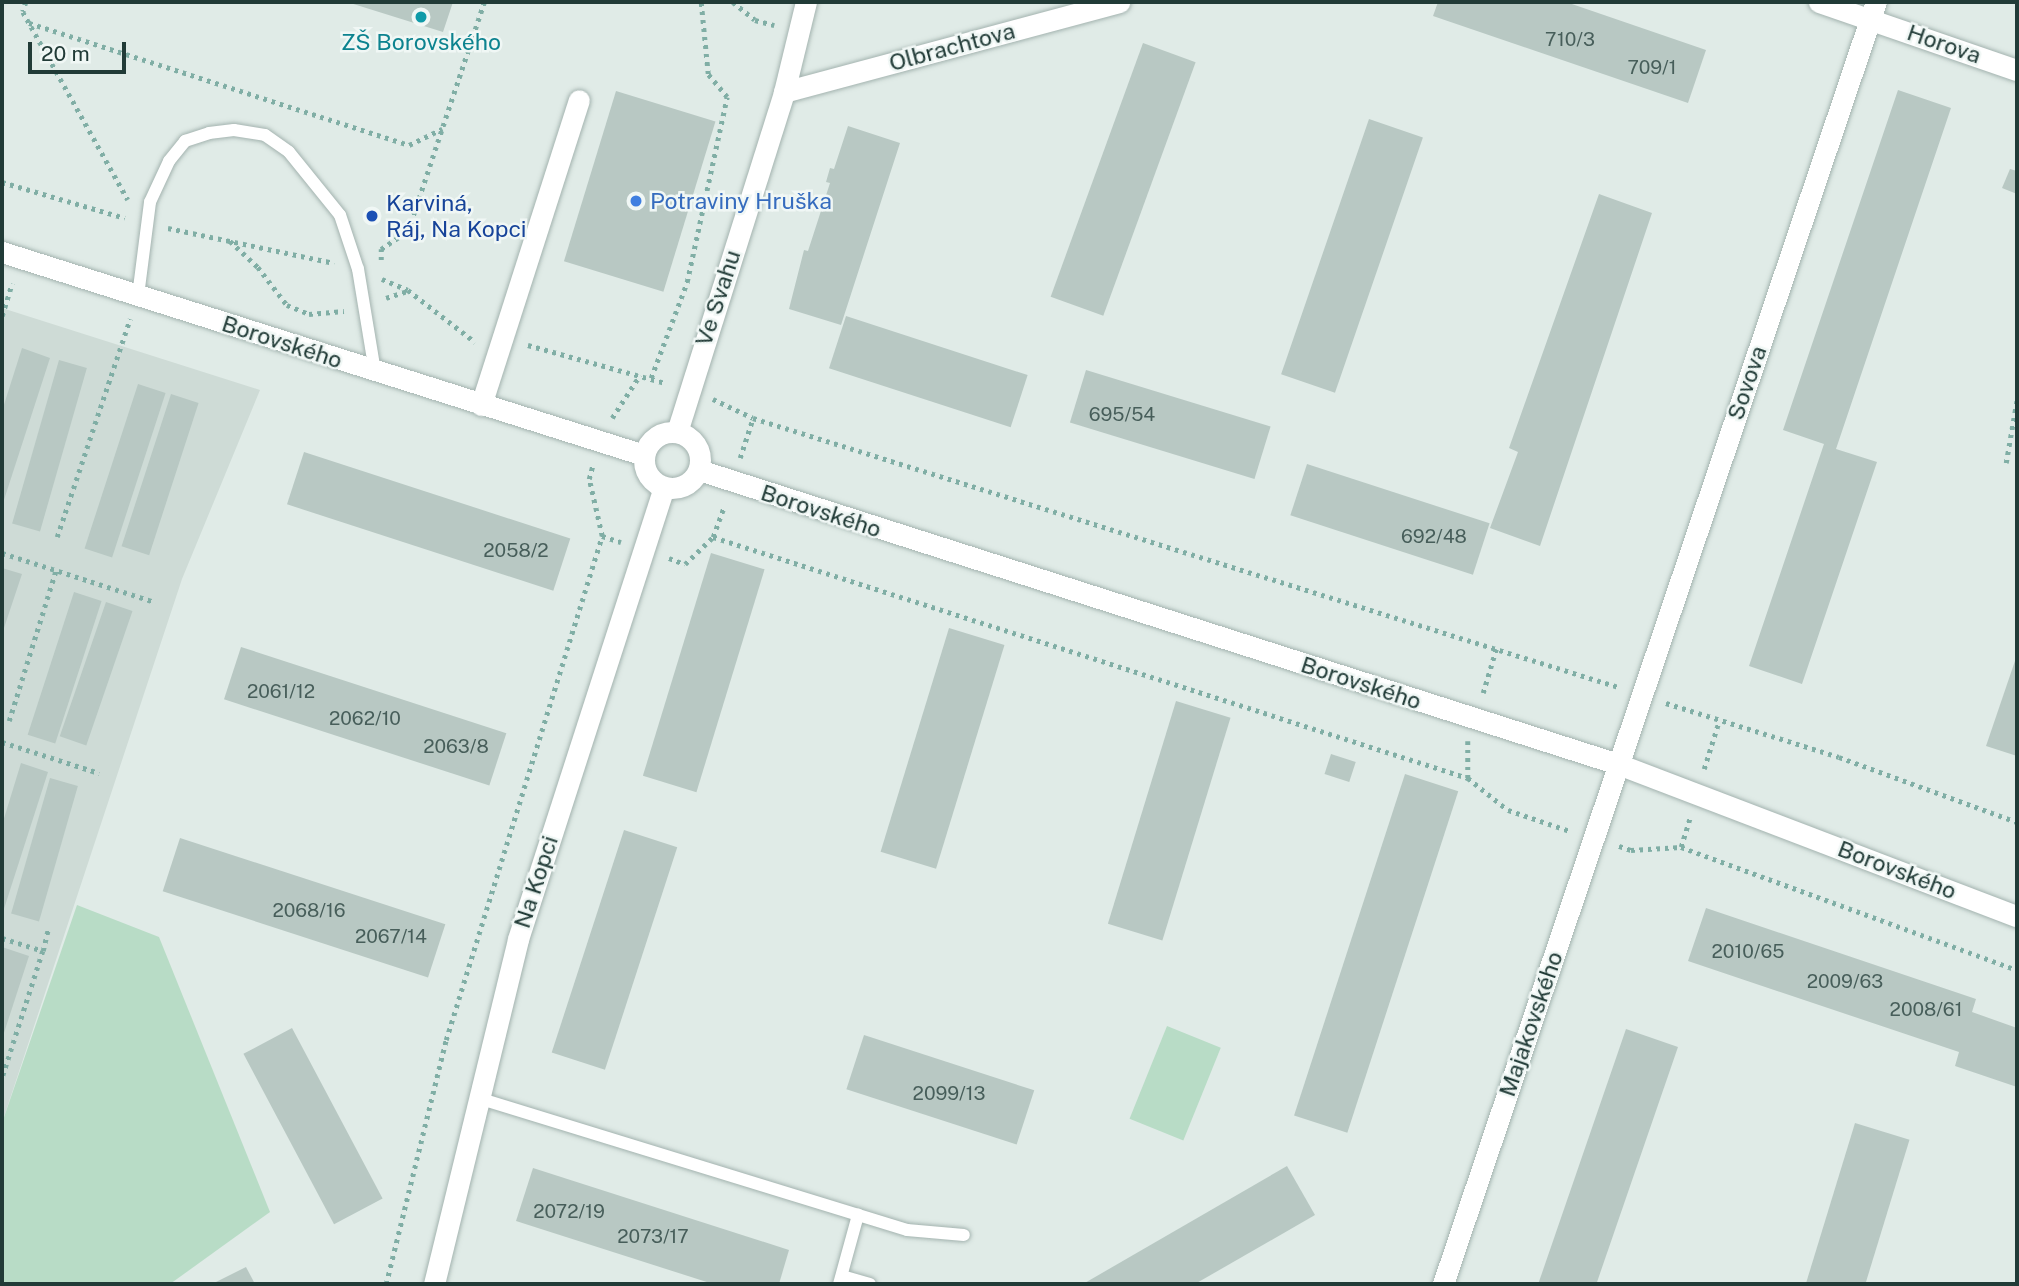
<!DOCTYPE html>
<html>
<head>
<meta charset="utf-8">
<style>
	body { margin:0 }
	#map { position:relative; width:2019px; height:1286px; overflow:hidden; background:#e0ebe7; font-family:"Public Sans",sans-serif }
	div>[style] { position:absolute }
	.built>* { inset:0; background:#cedbd6 }
	.green>* { inset:0; background:#b8dcc6; transform-origin:0 0 }
	.building>* { inset:0; background:#b8c8c3; transform-origin:0 0 }
	.path>* { height:4.5px; margin-top:-2.25px; transform-origin:0; background:repeating-linear-gradient(90deg,#80aea5 0 3.5px,transparent 0 8.5px) }
	.roads { filter:drop-shadow(0 0 2px #a3b3af) drop-shadow(0 0 2px #a3b3af) }
	.lane>* { height:12px; margin:-6px; padding:0 6px; transform-origin:6px; border-radius:6px; background:#fff }
	.street>* { height:21px; margin:-10.5px; padding:0 10.5px; transform-origin:10.5px; border-radius:10.5px; background:#fff }
	.secondary>* { height:21px; margin:-10.5px; padding:0 10.5px; transform-origin:10.5px; border-radius:10.5px; background:#fff }
	.secondary>.ring { margin:-10.5px; padding:0; box-sizing:content-box; background:none; border:21px solid #fff; border-radius:50% }
	.dots>* { width:19px; height:19px; translate:-50% -50%; box-sizing:border-box; border:4px solid #f0f7f5; border-radius:50% }
	span { translate:-50% -50%; white-space:nowrap; text-align:center; line-height:1.15; -webkit-text-stroke:5px #f0f7f5; paint-order:stroke }
	.number-label { font-size:19px; color:#475e5a }
	.number-label span { -webkit-text-stroke-width:0 }
	.culture-label { font-size:23px; color:#0d838f }
	.street-label { font-size:23px; color:#213b37 }
	.shop-label { font-size:23px; color:#366cbe }
	.left { translate:0 -50%; text-align:left }
	.transit-label { font-size:23px; color:#164399 }
	.frame { position:absolute; inset:0; border:4px solid #213b37; pointer-events:none }
	.scale { position:absolute; left:28px; top:42px; width:98px; height:32px; box-sizing:border-box; border:4px solid #213b37; border-top:0; padding-left:9px; font-size:21px; line-height:24px; white-space:nowrap; color:#213b37; -webkit-text-stroke:5px #f0f7f5; paint-order:stroke }
</style>
</head>
<body>
<div id="map">
	<div class="built">
		<div style="clip-path:polygon(2px 308px,260px 390px,182px 579px,2px 1123px)"></div>
	</div>
	<div class="green">
		<div style="clip-path:polygon(77px 905px,159px 937px,270px 1212px,170px 1284px,2px 1284px,2px 1123px)"></div>
		<div style="left:1167px;top:1026px;width:58px;height:100px;rotate:22deg"></div>
	</div>
	<div class="building">
		<div style="clip-path:polygon(347px 2px,453px 2px,443px 32px)"></div>
		<div style="clip-path:polygon(1438px 2px,1566px 2px,1706px 50px,1688px 103px,1433px 16px)"></div>
		<div style="left:1143px;top:43px;width:56px;height:270px;rotate:20deg"></div>
		<div style="clip-path:polygon(1898px 90px,1951px 108px,1836px 449px,1877px 462px,1802px 684px,1749px 666px,1824px 444px,1783px 430px)"></div>
		<div style="left:616px;top:91px;width:104px;height:178px;rotate:17deg"></div>
		<div style="left:1369px;top:119px;width:57px;height:270px;rotate:19deg"></div>
		<div style="clip-path:polygon(848px 126px,900px 143px,841px 325px,789px 309px,804px 250px,808px 251px,830px 183px,826px 182px,830px 168px,834px 169px)"></div>
		<div style="clip-path:polygon(2010px 169px,2017px 171px,2017px 194px,2002px 188px)"></div>
		<div style="clip-path:polygon(1599px 194px,1652px 213px,1540px 546px,1490px 528px,1518px 452px,1509px 448px)"></div>
		<div style="left:846px;top:316px;width:191px;height:55px;rotate:18deg"></div>
		<div style="clip-path:polygon(22px 348px,50px 358px,2px 506px,2px 411px)"></div>
		<div style="left:59px;top:360px;width:29px;height:170px;rotate:16deg"></div>
		<div style="left:1086px;top:370px;width:193px;height:55px;rotate:17deg"></div>
		<div style="left:138px;top:384px;width:29px;height:173px;rotate:18deg"></div>
		<div style="left:171px;top:394px;width:29px;height:160px;rotate:18deg"></div>
		<div style="left:304px;top:452px;width:280px;height:55px;rotate:18deg"></div>
		<div style="left:1307px;top:464px;width:192px;height:54px;rotate:18deg"></div>
		<div style="left:711px;top:553px;width:56px;height:233px;rotate:17deg"></div>
		<div style="clip-path:polygon(2px 568px,22px 574px,2px 634px)"></div>
		<div style="left:74px;top:592px;width:29px;height:150px;rotate:18deg"></div>
		<div style="left:106px;top:602px;width:28px;height:142px;rotate:19deg"></div>
		<div style="left:949px;top:628px;width:58px;height:234px;rotate:17deg"></div>
		<div style="left:241px;top:647px;width:279px;height:55px;rotate:18deg"></div>
		<div style="clip-path:polygon(2017px 655px,2017px 756px,1986px 746px)"></div>
		<div style="left:1176px;top:701px;width:57px;height:233px;rotate:17deg"></div>
		<div style="left:1331px;top:754px;width:26px;height:21px;rotate:18deg"></div>
		<div style="clip-path:polygon(21px 763px,48px 772px,2px 915px,2px 825px)"></div>
		<div style="left:1405px;top:774px;width:56px;height:359px;rotate:18deg"></div>
		<div style="left:50px;top:778px;width:29px;height:141px;rotate:16deg"></div>
		<div style="left:624px;top:830px;width:56px;height:234px;rotate:18deg"></div>
		<div style="left:180px;top:838px;width:279px;height:56px;rotate:18deg"></div>
		<div style="clip-path:polygon(1706px 908px,1976px 999px,1972px 1012px,2017px 1028px,2017px 1087px,1955px 1066px,1959px 1052px,1688px 961px)"></div>
		<div style="clip-path:polygon(2px 947px,29px 956px,2px 1039px)"></div>
		<div style="left:292px;top:1028px;width:193px;height:55px;rotate:62deg"></div>
		<div style="left:1626px;top:1029px;width:55px;height:269px;rotate:19deg"></div>
		<div style="left:864px;top:1035px;width:179px;height:57px;rotate:18deg"></div>
		<div style="left:1855px;top:1123px;width:57px;height:170px;rotate:17deg"></div>
		<div style="clip-path:polygon(1287px 1166px,1315px 1215px,1195px 1284px,1083px 1284px)"></div>
		<div style="clip-path:polygon(533px 1168px,789px 1250px,779px 1284px,713px 1284px,516px 1221px)"></div>
		<div style="clip-path:polygon(246px 1267px,255px 1284px,212px 1284px)"></div>
	</div>
	<div class="path">
		<div style="left:26px;top:2px;width:10px;rotate:107deg"></div>
		<div style="left:23px;top:12px;width:215px;rotate:60.8deg"></div>
		<div style="left:733px;top:2px;width:28px;rotate:39deg"></div>
		<div style="left:755px;top:20px;width:20px;rotate:15deg"></div>
		<div style="left:29px;top:23px;width:399px;rotate:17.8deg"></div>
		<div style="left:409px;top:145px;width:37px;rotate:-26deg"></div>
		<div style="left:2px;top:182px;width:128px;rotate:16.3deg"></div>
		<div style="left:168px;top:228px;width:170px;rotate:11.9deg"></div>
		<div style="left:230px;top:241px;width:38px;rotate:43deg"></div>
		<div style="left:258px;top:267px;width:48px;rotate:52.7deg"></div>
		<div style="left:287px;top:305px;width:24px;rotate:22deg"></div>
		<div style="left:309px;top:314px;width:35px;rotate:-5deg"></div>
		<div style="left:381px;top:260px;width:11px;rotate:-90deg"></div>
		<div style="left:381px;top:249px;width:32px;rotate:-34deg"></div>
		<div style="left:408px;top:231px;width:241px;rotate:-71.6deg"></div>
		<div style="left:382px;top:279px;width:28px;rotate:23deg"></div>
		<div style="left:408px;top:290px;width:85px;rotate:37.8deg"></div>
		<div style="left:386px;top:298px;width:23px;rotate:-18deg"></div>
		<div style="left:2px;top:316px;width:34px;rotate:-73deg"></div>
		<div style="left:528px;top:345px;width:142px;rotate:15.5deg"></div>
		<div style="left:651px;top:378px;width:103px;rotate:-69.4deg"></div>
		<div style="left:687px;top:282px;width:189px;rotate:-77.8deg"></div>
		<div style="left:727px;top:97px;width:30px;rotate:-130deg"></div>
		<div style="left:708px;top:74px;width:72px;rotate:-95.6deg"></div>
		<div style="left:713px;top:399px;width:44px;rotate:25.4deg"></div>
		<div style="left:753px;top:418px;width:906px;rotate:17.27deg"></div>
		<div style="left:612px;top:418px;width:51px;rotate:-56.9deg"></div>
		<div style="left:740px;top:458px;width:42px;rotate:-72deg"></div>
		<div style="left:2006px;top:463px;width:65px;rotate:-80.2deg"></div>
		<div style="left:602px;top:536px;width:20px;rotate:18deg"></div>
		<div style="left:57px;top:537px;width:230px;rotate:-71.5deg"></div>
		<div style="left:713px;top:537px;width:793px;rotate:17.7deg"></div>
		<div style="left:1468px;top:778px;width:51px;rotate:38.7deg"></div>
		<div style="left:1508px;top:810px;width:65px;rotate:18.7deg"></div>
		<div style="left:2px;top:553px;width:161px;rotate:17.8deg"></div>
		<div style="left:669px;top:558px;width:17px;rotate:21deg"></div>
		<div style="left:685px;top:564px;width:39px;rotate:-44deg"></div>
		<div style="left:713px;top:537px;width:33px;rotate:-70deg"></div>
		<div style="left:1483px;top:693px;width:46px;rotate:-73.5deg"></div>
		<div style="left:1666px;top:703px;width:181px;rotate:17.3deg"></div>
		<div style="left:1839px;top:757px;width:189px;rotate:20.1deg"></div>
		<div style="left:9px;top:721px;width:158px;rotate:-72.7deg"></div>
		<div style="left:1468px;top:741px;width:37px;rotate:90deg"></div>
		<div style="left:2px;top:742px;width:102px;rotate:17.7deg"></div>
		<div style="left:1704px;top:769px;width:50px;rotate:-72.6deg"></div>
		<div style="left:1619px;top:846px;width:13px;rotate:18deg"></div>
		<div style="left:1631px;top:850px;width:50px;rotate:-3.4deg"></div>
		<div style="left:1681px;top:847px;width:358px;rotate:20.1deg"></div>
		<div style="left:1681px;top:847px;width:30px;rotate:-73deg"></div>
		<div style="left:2px;top:938px;width:43px;rotate:17.6deg"></div>
		<div style="left:43px;top:951px;width:134px;rotate:107.8deg"></div>
		<div style="left:43px;top:951px;width:23px;rotate:-77deg"></div>
		<div style="left:386px;top:1284px;width:251px;rotate:-76.2deg"></div>
		<div style="left:446px;top:1040px;width:528px;rotate:-72.8deg"></div>
		<div style="left:602px;top:536px;width:58px;rotate:-102.8deg"></div>
		<div style="left:589px;top:479px;width:16px;rotate:-75deg"></div>
	</div>
	<div class="roads">
		<div class="lane">
			<div style="left:138px;top:296px;width:95px;rotate:-82.7deg"></div>
			<div style="left:150px;top:202px;width:45px;rotate:-65.1deg"></div>
			<div style="left:169px;top:161px;width:26px;rotate:-51deg"></div>
			<div style="left:185px;top:141px;width:25px;rotate:-18deg"></div>
			<div style="left:209px;top:133px;width:25px;rotate:-7deg"></div>
			<div style="left:234px;top:130px;width:31px;rotate:9deg"></div>
			<div style="left:265px;top:135px;width:29px;rotate:35deg"></div>
			<div style="left:289px;top:152px;width:81px;rotate:51deg"></div>
			<div style="left:340px;top:215px;width:57px;rotate:71.6deg"></div>
			<div style="left:358px;top:269px;width:104px;rotate:80.6deg"></div>
			<div style="left:478px;top:1098px;width:449px;rotate:17.1deg"></div>
			<div style="left:907px;top:1230px;width:57px;rotate:5deg"></div>
			<div style="left:842px;top:1276px;width:29px;rotate:16deg"></div>
			<div style="left:839px;top:1284px;width:72px;rotate:-74.6deg"></div>
		</div>
		<div class="street">
			<div style="left:1819px;top:2px;width:209px;rotate:19deg"></div>
			<div style="left:784px;top:92px;width:347px;rotate:-15deg"></div>
			<div style="left:481px;top:405px;width:320px;rotate:-72.2deg"></div>
			<div style="left:677px;top:432px;width:356px;rotate:-72.5deg"></div>
			<div style="left:784px;top:92px;width:93px;rotate:-76.3deg"></div>
			<div style="left:434px;top:1284px;width:355px;rotate:-76.3deg"></div>
			<div style="left:518px;top:939px;width:474px;rotate:-72.1deg"></div>
			<div style="left:1443px;top:1284px;width:1353px;rotate:-71.34deg"></div>
		</div>
		<div class="secondary">
			<div style="left:2px;top:252px;width:673px;rotate:17.55deg"></div>
			<div class="ring" style="left:644px;top:432px;width:35px;height:35px"></div>
			<div style="left:699px;top:470px;width:965px;rotate:17.74deg"></div>
			<div style="left:1618px;top:764px;width:427px;rotate:20.9deg"></div>
		</div>
	</div>
	<div class="dots">
		<div style="left:421px;top:17px;background:#0f9aa8"></div>
		<div style="left:636px;top:201px;background:#3f7fe0"></div>
		<div style="left:372px;top:216px;background:#1a4fb4"></div>
	</div>
	<div class="number-label">
		<span style="left:1570px;top:40px">710/3</span>
		<span style="left:1652px;top:68px">709/1</span>
		<span style="left:1122px;top:415px">695/54</span>
		<span style="left:1434px;top:537px">692/48</span>
		<span style="left:516px;top:551px">2058/2</span>
		<span style="left:281px;top:692px">2061/12</span>
		<span style="left:365px;top:719px">2062/10</span>
		<span style="left:456px;top:747px">2063/8</span>
		<span style="left:309px;top:911px">2068/16</span>
		<span style="left:391px;top:937px">2067/14</span>
		<span style="left:1748px;top:952px">2010/65</span>
		<span style="left:1845px;top:982px">2009/63</span>
		<span style="left:1926px;top:1010px">2008/61</span>
		<span style="left:949px;top:1094px">2099/13</span>
		<span style="left:569px;top:1212px">2072/19</span>
		<span style="left:653px;top:1237px">2073/17</span>
	</div>
	<div class="culture-label">
		<span style="left:421px;top:42px">ZŠ Borovského</span>
	</div>
	<div class="street-label">
		<span style="left:1944px;top:44px;rotate:19deg">Horova</span>
		<span style="left:952px;top:47px;rotate:-15deg">Olbrachtova</span>
		<span style="left:718px;top:298px;rotate:-72deg">Ve Svahu</span>
		<span style="left:282px;top:342px;rotate:18deg">Borovského</span>
		<span style="left:1747px;top:383px;rotate:-71deg">Sovova</span>
		<span style="left:821px;top:511px;rotate:18deg">Borovského</span>
		<span style="left:1361px;top:683px;rotate:18deg">Borovského</span>
		<span style="left:1897px;top:870px;rotate:21deg">Borovského</span>
		<span style="left:536px;top:882px;rotate:-72deg">Na Kopci</span>
		<span style="left:1531px;top:1024px;rotate:-71deg">Majakovského</span>
	</div>
	<div class="shop-label">
		<span class="left" style="left:650px;top:201px">Potraviny Hruška</span>
	</div>
	<div class="transit-label">
		<span class="left" style="left:386px;top:216px">Karviná,<br>Ráj, Na Kopci</span>
	</div>
	<div class="frame"></div>
	<div class="scale">20 m</div>
</div>
</body>
</html>
